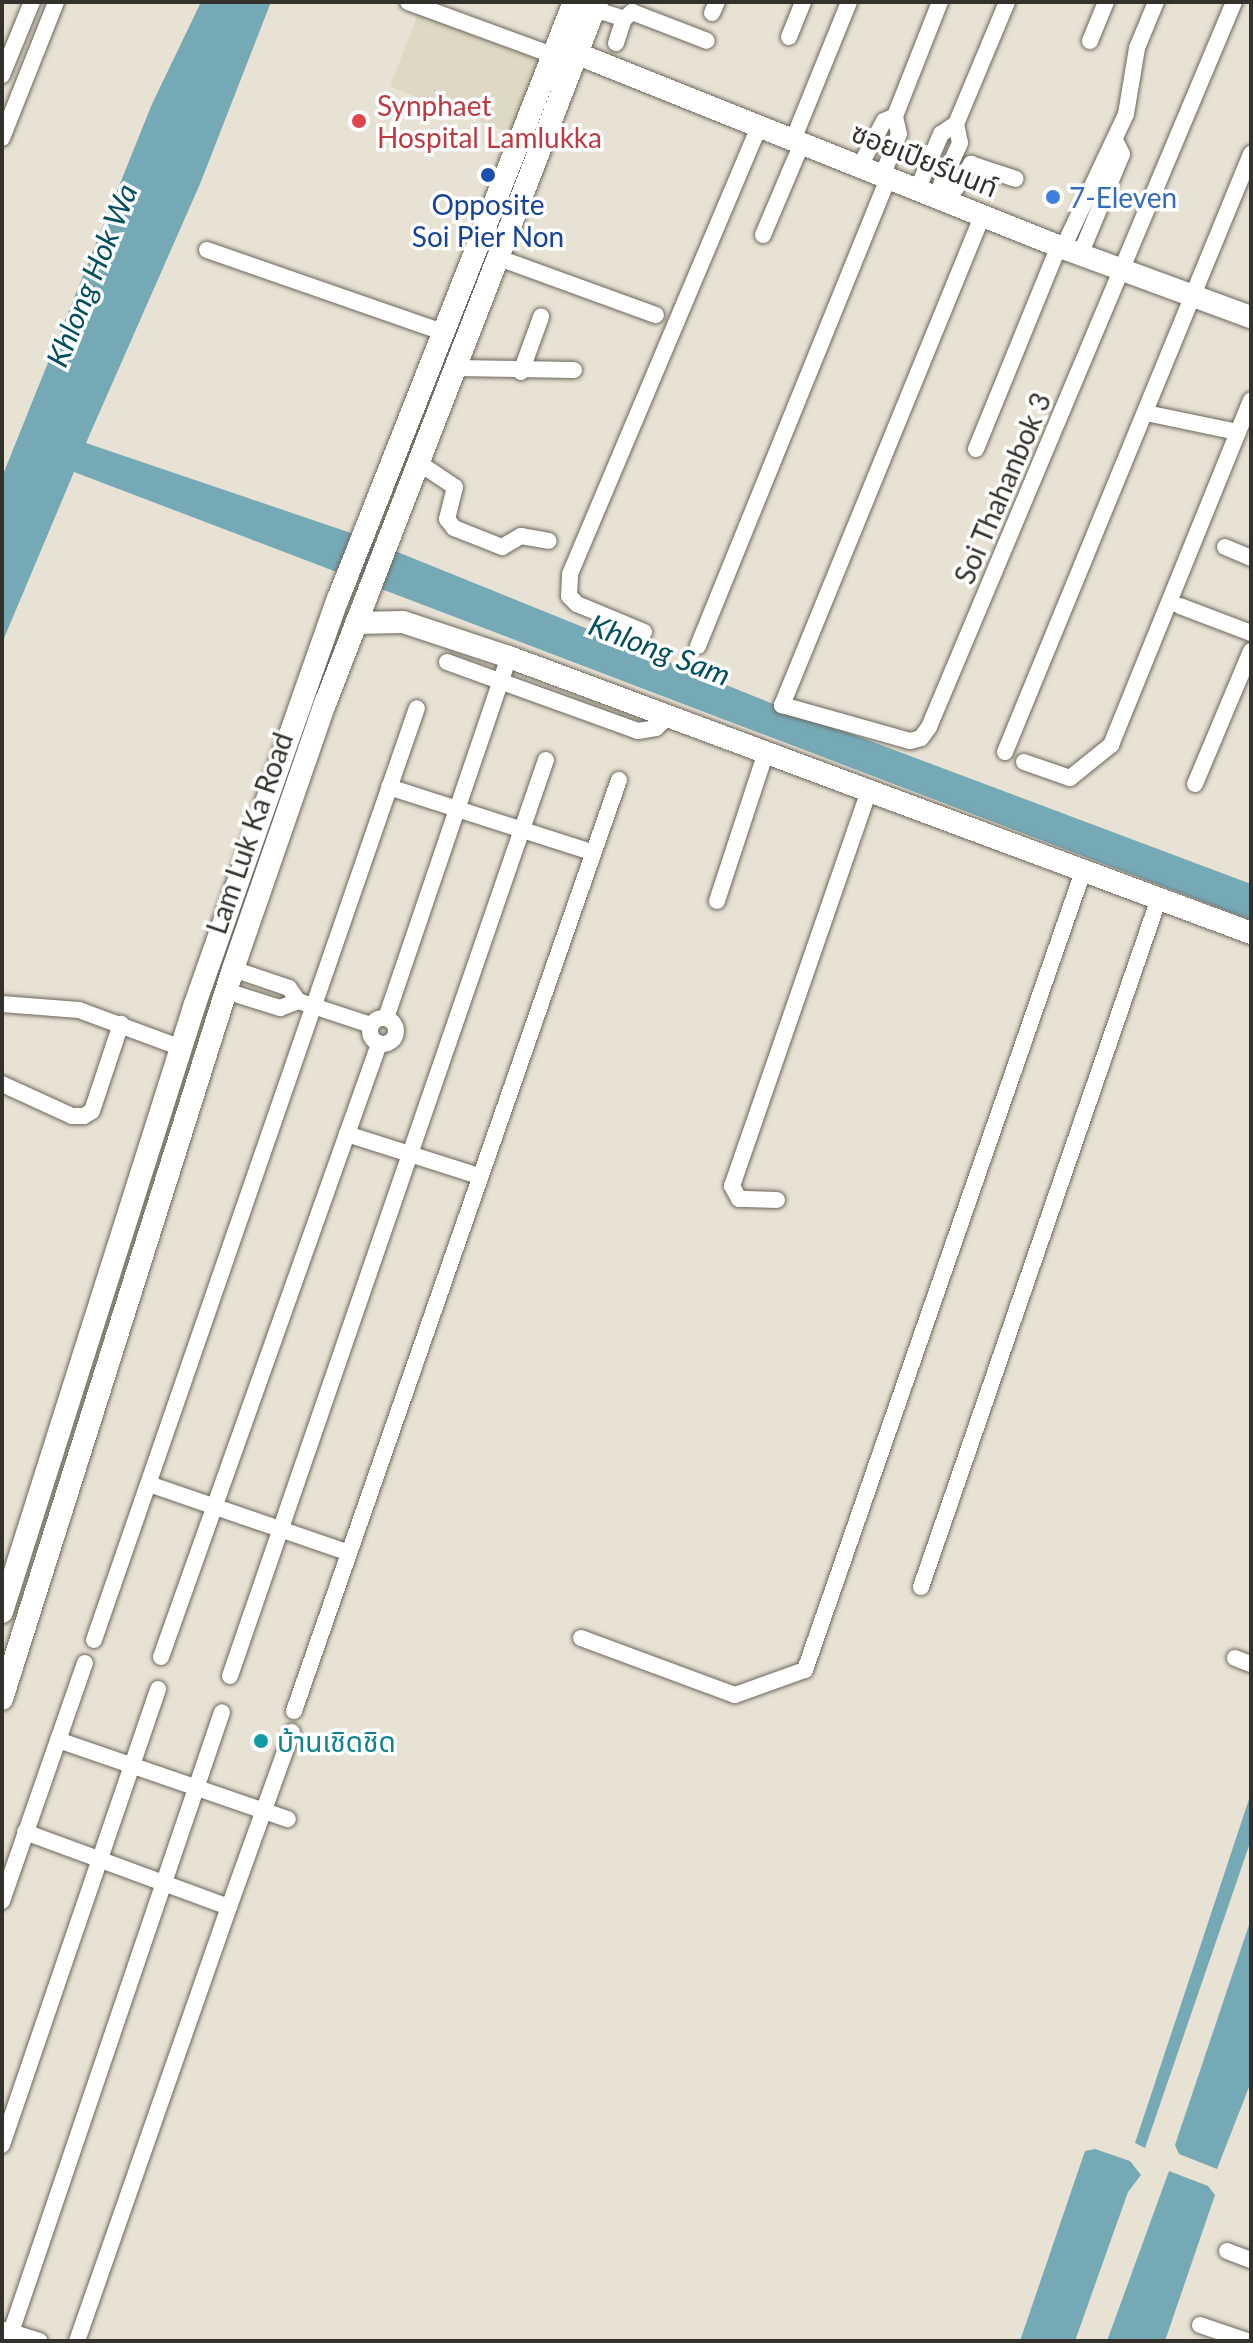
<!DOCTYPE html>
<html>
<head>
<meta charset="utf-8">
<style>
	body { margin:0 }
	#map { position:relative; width:1253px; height:2343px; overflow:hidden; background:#e8e2d5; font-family:Lato,"Noto Sans Thai",sans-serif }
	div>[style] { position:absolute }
	.built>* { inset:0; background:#dfd8c4; transform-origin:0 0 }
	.water>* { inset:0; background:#76a9b6 }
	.roads { filter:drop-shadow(0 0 2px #6b665b) drop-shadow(0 0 2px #6b665b) }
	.street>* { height:16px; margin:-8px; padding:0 8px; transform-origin:8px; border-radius:8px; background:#fff }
	.street>.ring { margin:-8px; padding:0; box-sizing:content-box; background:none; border:16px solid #fff; border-radius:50% }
	.secondary>* { height:22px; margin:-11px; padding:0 11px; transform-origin:11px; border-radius:11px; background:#fff }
	.dots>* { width:22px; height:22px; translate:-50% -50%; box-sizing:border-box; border:4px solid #fff; border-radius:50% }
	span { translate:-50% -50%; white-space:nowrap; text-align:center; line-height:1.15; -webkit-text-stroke:7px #fff; paint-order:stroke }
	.health-label { font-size:28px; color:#be3a42 }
	.left { translate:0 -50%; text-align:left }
	.street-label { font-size:28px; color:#33312c }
	.shop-label { font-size:28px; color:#366cbe }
	.transit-label { font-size:28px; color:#164399 }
	.culture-label { font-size:28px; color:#0d838f }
	.water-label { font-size:30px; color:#004f5e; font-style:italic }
	.frame { position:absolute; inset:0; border:4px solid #33312c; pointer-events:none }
</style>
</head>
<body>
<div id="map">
	<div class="built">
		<div style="left:419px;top:11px;width:131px;height:81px;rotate:21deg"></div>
	</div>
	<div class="water">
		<div style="clip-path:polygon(201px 2px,271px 2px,200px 184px,86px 443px,348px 532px,793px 712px,1251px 884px,1251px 920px,74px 472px,2px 643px,2px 477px,152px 104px)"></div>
		<div style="clip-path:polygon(1251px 1793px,1251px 1840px,1145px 2148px,1135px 2143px)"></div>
		<div style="clip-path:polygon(1251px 1919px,1251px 2082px,1217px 2169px,1179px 2154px,1175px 2145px)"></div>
		<div style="clip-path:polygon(1095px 2149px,1130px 2161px,1141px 2175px,1128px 2192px,1075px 2341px,1020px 2341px,1085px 2151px)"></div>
		<div style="clip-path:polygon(1169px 2171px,1208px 2186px,1215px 2195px,1165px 2341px,1107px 2341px)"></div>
	</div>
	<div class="roads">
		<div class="street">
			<div style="left:408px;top:2px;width:153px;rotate:20.2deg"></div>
			<div style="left:594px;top:9px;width:32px;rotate:18deg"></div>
			<div style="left:712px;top:13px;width:12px;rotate:-66deg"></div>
			<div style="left:789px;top:37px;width:38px;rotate:-68deg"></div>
			<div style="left:1090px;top:41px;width:42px;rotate:-67.7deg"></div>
			<div style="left:616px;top:43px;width:25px;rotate:-72deg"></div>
			<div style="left:624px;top:19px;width:11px;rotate:-41deg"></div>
			<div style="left:632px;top:12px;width:80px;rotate:21.1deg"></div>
			<div style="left:2px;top:75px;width:79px;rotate:-67.7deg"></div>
			<div style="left:956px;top:124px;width:132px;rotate:-67.3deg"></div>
			<div style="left:2px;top:138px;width:146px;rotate:-68.3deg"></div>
			<div style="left:793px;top:140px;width:149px;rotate:-67.9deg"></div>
			<div style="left:860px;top:166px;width:51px;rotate:-61.9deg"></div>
			<div style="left:884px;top:121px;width:12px;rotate:-24deg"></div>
			<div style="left:883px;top:174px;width:43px;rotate:-68.2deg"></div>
			<div style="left:899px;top:134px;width:18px;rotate:-103deg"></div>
			<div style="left:895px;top:116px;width:123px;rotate:-68.5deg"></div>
			<div style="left:918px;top:188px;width:59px;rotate:-66.9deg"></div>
			<div style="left:941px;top:134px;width:18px;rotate:-34deg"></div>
			<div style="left:956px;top:124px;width:19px;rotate:78deg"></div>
			<div style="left:960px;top:143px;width:58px;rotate:114.4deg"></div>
			<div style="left:948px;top:201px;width:44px;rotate:-58.1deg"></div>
			<div style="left:971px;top:164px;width:47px;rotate:18.4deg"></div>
			<div style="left:983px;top:214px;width:531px;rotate:112.26deg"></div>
			<div style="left:782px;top:705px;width:133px;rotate:15.7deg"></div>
			<div style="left:910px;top:741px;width:11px;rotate:-15deg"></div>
			<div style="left:921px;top:738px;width:14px;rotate:-54deg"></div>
			<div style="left:929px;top:727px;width:787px;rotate:-67.18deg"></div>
			<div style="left:763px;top:235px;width:100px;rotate:-67deg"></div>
			<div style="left:1063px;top:248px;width:148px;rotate:-64.8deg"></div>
			<div style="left:1126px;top:114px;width:67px;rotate:-80.5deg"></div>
			<div style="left:1137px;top:48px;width:50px;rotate:-67.6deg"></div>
			<div style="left:207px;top:250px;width:252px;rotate:19.2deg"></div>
			<div style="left:1080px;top:255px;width:109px;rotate:-67.4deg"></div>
			<div style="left:1122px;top:154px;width:16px;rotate:-117deg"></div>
			<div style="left:499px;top:258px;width:167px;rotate:20deg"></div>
			<div style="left:457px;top:368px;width:117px;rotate:1deg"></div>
			<div style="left:521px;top:372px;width:59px;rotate:-70deg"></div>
			<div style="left:1146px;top:413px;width:94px;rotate:11.7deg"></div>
			<div style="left:976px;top:449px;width:219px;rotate:-67.8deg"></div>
			<div style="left:419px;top:463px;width:43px;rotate:33.7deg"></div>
			<div style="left:455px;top:487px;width:33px;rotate:104deg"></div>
			<div style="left:447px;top:519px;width:11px;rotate:52deg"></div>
			<div style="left:454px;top:528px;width:52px;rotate:21.6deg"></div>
			<div style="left:502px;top:547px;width:22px;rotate:-30deg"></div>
			<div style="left:521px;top:536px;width:28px;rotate:10deg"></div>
			<div style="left:1225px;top:547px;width:28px;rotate:23deg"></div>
			<div style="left:1180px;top:606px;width:76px;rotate:20.8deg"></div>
			<div style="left:644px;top:632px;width:73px;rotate:-157.3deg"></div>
			<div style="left:577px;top:604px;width:11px;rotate:-135deg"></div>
			<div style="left:569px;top:596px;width:22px;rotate:-87deg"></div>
			<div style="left:570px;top:574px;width:486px;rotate:-67.1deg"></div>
			<div style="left:698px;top:646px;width:507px;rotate:-67.88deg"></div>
			<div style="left:447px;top:662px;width:203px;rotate:19.9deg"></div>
			<div style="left:638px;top:731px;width:18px;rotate:-9deg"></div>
			<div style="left:656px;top:728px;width:18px;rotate:-43deg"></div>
			<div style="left:1005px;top:752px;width:647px;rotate:-67.64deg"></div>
			<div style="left:1024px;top:762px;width:49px;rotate:19.2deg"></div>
			<div style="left:1070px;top:778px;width:53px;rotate:-38.8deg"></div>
			<div style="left:1111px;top:745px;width:372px;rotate:-67.9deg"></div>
			<div style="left:1195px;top:784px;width:144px;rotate:-67.2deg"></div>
			<div style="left:389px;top:787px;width:213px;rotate:17.8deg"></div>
			<div style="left:717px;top:901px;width:157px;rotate:-71.8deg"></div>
			<div style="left:233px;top:969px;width:59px;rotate:18.7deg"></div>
			<div style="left:289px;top:988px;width:16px;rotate:55deg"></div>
			<div style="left:298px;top:1001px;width:77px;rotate:18.2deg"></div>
			<div style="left:226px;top:991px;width:57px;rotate:17.5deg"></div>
			<div style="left:280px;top:1008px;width:19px;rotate:-21deg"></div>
			<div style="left:2px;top:1004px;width:77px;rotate:4.5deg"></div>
			<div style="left:79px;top:1010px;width:110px;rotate:20.3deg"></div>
			<div class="ring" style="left:370px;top:1018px;width:10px;height:10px"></div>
			<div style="left:386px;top:1018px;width:381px;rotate:-71.2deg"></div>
			<div style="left:2px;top:1084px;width:77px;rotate:24.6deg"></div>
			<div style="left:72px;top:1116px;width:12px"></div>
			<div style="left:84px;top:1116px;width:9px;rotate:-32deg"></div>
			<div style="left:92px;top:1111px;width:92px;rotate:-71.6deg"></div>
			<div style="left:347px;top:1134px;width:139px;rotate:17.7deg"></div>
			<div style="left:777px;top:1200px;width:38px;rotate:-178deg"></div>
			<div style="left:739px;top:1199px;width:15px;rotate:-118deg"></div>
			<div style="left:732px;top:1186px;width:418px;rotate:-70.9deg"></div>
			<div style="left:149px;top:1484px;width:209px;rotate:19deg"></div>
			<div style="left:921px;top:1587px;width:729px;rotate:-70.94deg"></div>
			<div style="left:581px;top:1638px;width:164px;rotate:20.3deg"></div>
			<div style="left:735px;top:1695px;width:74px;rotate:-19.7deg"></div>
			<div style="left:805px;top:1670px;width:848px;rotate:-70.8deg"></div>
			<div style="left:94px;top:1640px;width:986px;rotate:-70.89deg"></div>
			<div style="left:161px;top:1657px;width:651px;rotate:-70.42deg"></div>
			<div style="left:1235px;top:1658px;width:17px;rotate:21deg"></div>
			<div style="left:230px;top:1676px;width:969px;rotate:-70.97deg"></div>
			<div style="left:294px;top:1711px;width:986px;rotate:-70.76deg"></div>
			<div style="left:58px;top:1740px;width:243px;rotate:19deg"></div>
			<div style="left:25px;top:1832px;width:217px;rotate:20.2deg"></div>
			<div style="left:229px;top:1907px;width:460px;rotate:109.3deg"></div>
			<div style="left:2px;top:1901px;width:252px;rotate:-70.8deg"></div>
			<div style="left:229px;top:1907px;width:186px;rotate:-70.2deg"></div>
			<div style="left:2px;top:2145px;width:482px;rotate:-71.1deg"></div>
			<div style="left:1227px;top:2251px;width:26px;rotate:21deg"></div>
			<div style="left:1200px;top:2325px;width:50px;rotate:18.8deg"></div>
			<div style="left:4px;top:2330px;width:37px;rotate:17deg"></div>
			<div style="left:8px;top:2341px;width:664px;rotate:-71.21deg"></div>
		</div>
		<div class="secondary">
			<div style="left:578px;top:54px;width:522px;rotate:21.8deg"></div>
			<div style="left:1063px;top:248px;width:200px;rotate:20.2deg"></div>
			<div style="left:356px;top:623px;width:47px;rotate:-1.2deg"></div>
			<div style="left:403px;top:622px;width:112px;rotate:18.3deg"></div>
			<div style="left:509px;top:657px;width:792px;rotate:20.4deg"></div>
			<div style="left:2px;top:1612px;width:638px;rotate:-72.39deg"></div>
			<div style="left:195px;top:1004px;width:430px;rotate:-70.6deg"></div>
			<div style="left:338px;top:599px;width:642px;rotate:-68.43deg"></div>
			<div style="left:2px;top:1699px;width:766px;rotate:-72.44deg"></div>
			<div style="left:233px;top:969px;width:281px;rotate:-70.9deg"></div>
			<div style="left:325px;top:704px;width:753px;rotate:-68.82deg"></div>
		</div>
	</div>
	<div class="dots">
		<div style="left:359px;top:121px;background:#e0444e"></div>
		<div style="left:488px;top:175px;background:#1a4fb4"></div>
		<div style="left:1053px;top:197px;background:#3f7fe0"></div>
		<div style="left:261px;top:1741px;background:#0f9aa8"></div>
	</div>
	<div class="health-label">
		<span class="left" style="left:377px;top:121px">Synphaet<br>Hospital Lamlukka</span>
	</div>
	<div class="street-label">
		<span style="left:925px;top:159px;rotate:22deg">ซอยเปียร์นนท์</span>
		<span style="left:1002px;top:488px;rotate:-67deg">Soi Thahanbok 3</span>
		<span style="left:249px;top:833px;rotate:-71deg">Lam Luk Ka Road</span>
	</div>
	<div class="shop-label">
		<span class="left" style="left:1069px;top:197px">7-Eleven</span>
	</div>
	<div class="transit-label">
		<span style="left:488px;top:220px">Opposite<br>Soi Pier Non</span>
	</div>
	<div class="culture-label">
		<span class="left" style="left:277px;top:1741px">บ้านเชิดชิด</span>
	</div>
	<div class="water-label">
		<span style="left:91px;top:275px;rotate:-68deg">Khlong Hok Wa</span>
		<span style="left:660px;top:649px;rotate:21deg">Khlong Sam</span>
	</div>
	<div class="frame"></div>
</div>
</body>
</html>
